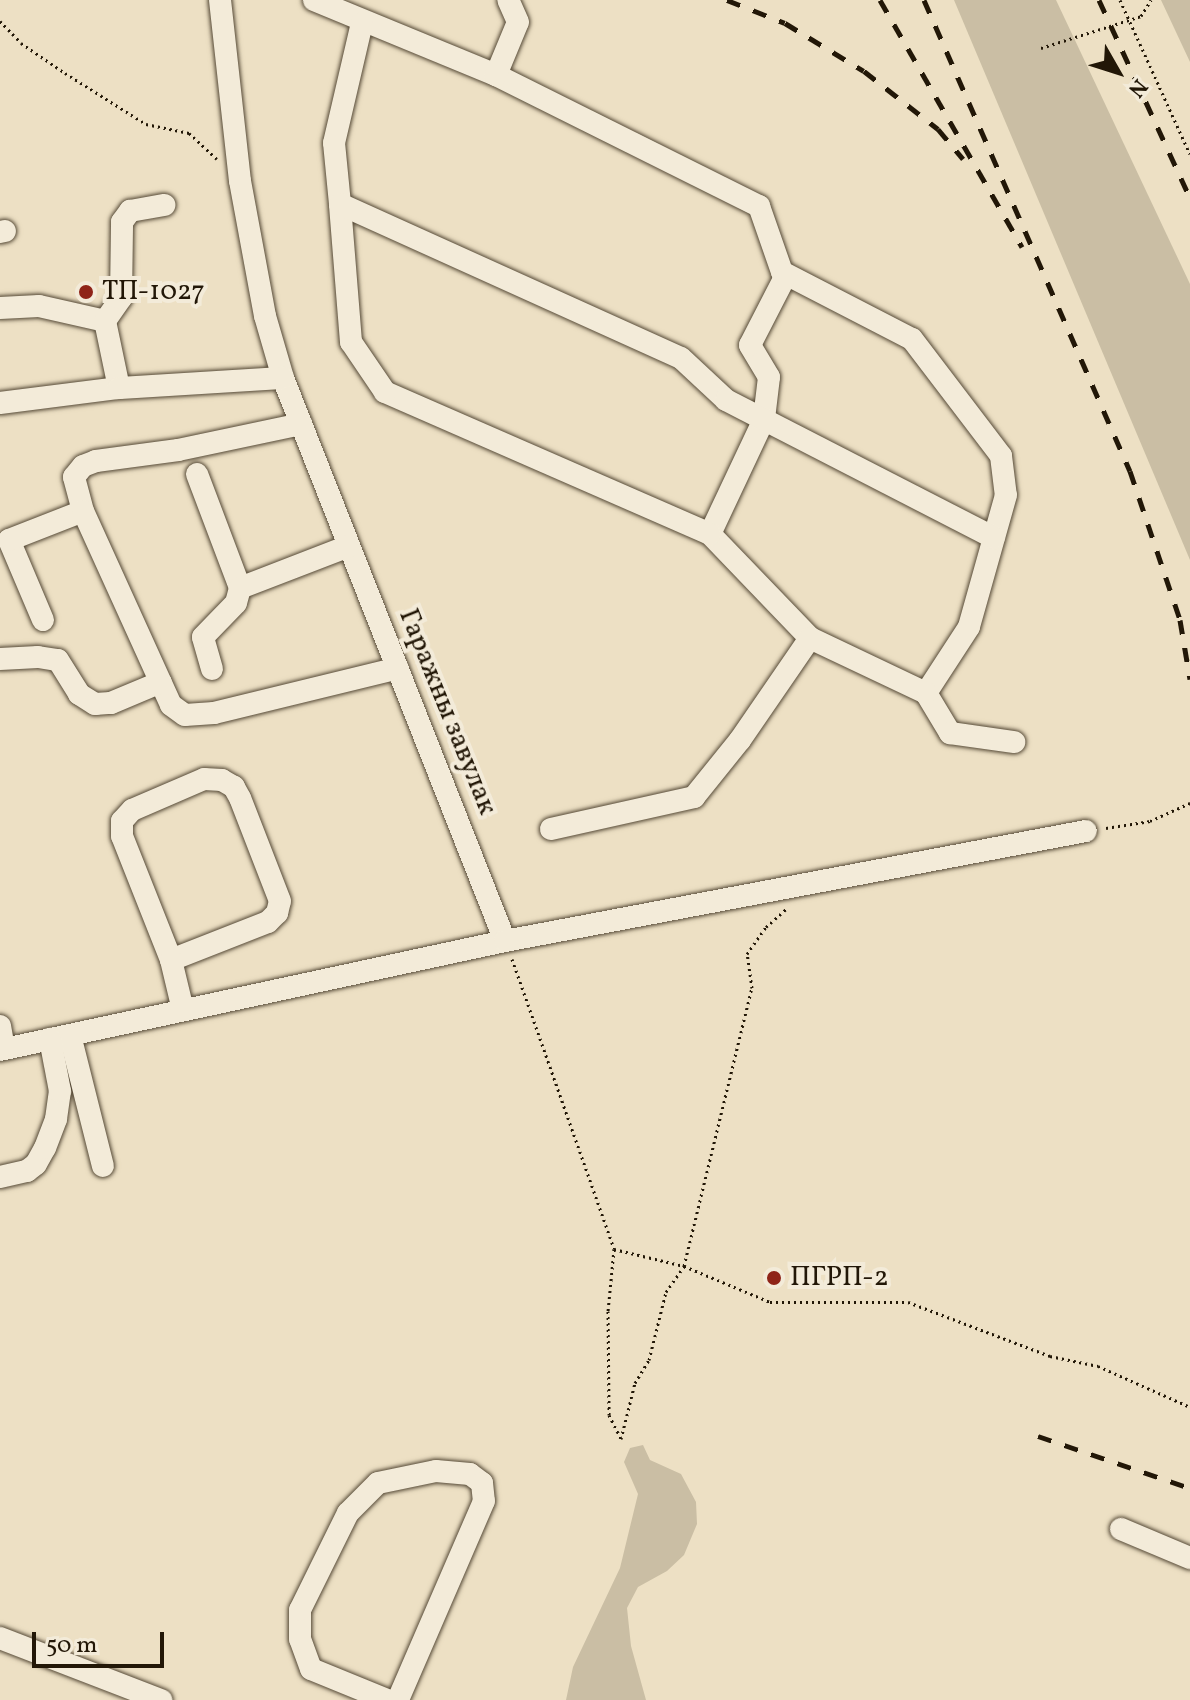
<!DOCTYPE html>
<html>
<head>
<meta charset="utf-8">
<style>
	body { margin:0 }
	#map { position:relative; width:1190px; height:1700px; overflow:hidden; background:#ede0c4; font-family:Vollkorn,serif }
	div>[style] { position:absolute }
	.green>* { inset:0; background:#cabea4 }
	.path>* { height:3px; margin-top:-1.5px; transform-origin:0; background:repeating-linear-gradient(90deg,#221707 0 2px,transparent 0 6px) }
	.roads { filter:drop-shadow(0 0 2px #554936) drop-shadow(0 0 2px #554936) }
	.minor>* { height:22px; margin:-11px; padding:0 11px; transform-origin:11px; border-radius:11px; background:#f3ebd9 }
	.rail>* { height:5px; margin-top:-2.5px; transform-origin:0; background:repeating-linear-gradient(90deg,#221707 0 14px,transparent 0 28px) }
	.dots>* { width:22px; height:22px; translate:-50% -50%; box-sizing:border-box; border:4px solid #f3ebd9; border-radius:50% }
	span { translate:-50% -50%; white-space:nowrap; text-align:center; line-height:1.15; -webkit-text-stroke:8px #f3ebd9; paint-order:stroke }
	.poi-label { font-size:28px; color:#221707 }
	.left { translate:0 -50%; text-align:left }
	.street-label { font-size:28px; color:#221707 }
	.north { position:absolute; left:1078px; top:32px; width:80px; height:80px; -webkit-text-stroke:6px #f3ebd9; paint-order:stroke; rotate:129deg; font-size:22px; font-weight:700; line-height:32px; text-align:center; color:#221707 }
	.north::after { content:''; display:block; margin:auto; width:28px; height:36px; background:#221707; clip-path:polygon(50% 0,100% 100%,50% 72%,0 100%) }
	.scale { position:absolute; left:32px; top:1632px; width:132px; height:36px; box-sizing:border-box; border:4px solid #221707; border-top:0; padding-left:10px; font-size:24px; line-height:28px; white-space:nowrap; color:#221707; -webkit-text-stroke:6px #f3ebd9; paint-order:stroke }
</style>
</head>
<body>
<div id="map">
	<div class="green">
		<div style="clip-path:polygon(954px 0,1056px 0,1190px 284px,1190px 560px)"></div>
		<div style="clip-path:polygon(1161px 0,1190px 0,1190px 62px)"></div>
		<div style="clip-path:polygon(643px 1445px,650px 1460px,681px 1474px,696px 1502px,697px 1524px,684px 1555px,667px 1571px,638px 1587px,627px 1608px,631px 1646px,646px 1700px,566px 1700px,573px 1667px,620px 1568px,638px 1494px,624px 1462px,630px 1448px)"></div>
	</div>
	<div class="path">
		<div style="left:1120px;top:0;width:169px;rotate:65.6deg"></div>
		<div style="left:0;top:21px;width:30px;rotate:46deg"></div>
		<div style="left:21px;top:43px;width:53px;rotate:34.3deg"></div>
		<div style="left:65px;top:73px;width:96px;rotate:32.2deg"></div>
		<div style="left:146px;top:124px;width:44px;rotate:11.8deg"></div>
		<div style="left:189px;top:133px;width:38px;rotate:43deg"></div>
		<div style="left:1041px;top:48px;width:105px;rotate:-17.7deg"></div>
		<div style="left:1141px;top:16px;width:19px;rotate:-58deg"></div>
		<div style="left:1106px;top:828px;width:45px;rotate:-9deg"></div>
		<div style="left:1150px;top:821px;width:44px;rotate:-24.2deg"></div>
		<div style="left:512px;top:959px;width:307px;rotate:70.6deg"></div>
		<div style="left:614px;top:1249px;width:62px;rotate:95.5deg"></div>
		<div style="left:608px;top:1311px;width:104px;rotate:89.4deg"></div>
		<div style="left:609px;top:1415px;width:27px;rotate:63deg"></div>
		<div style="left:614px;top:1249px;width:72px;rotate:13.7deg"></div>
		<div style="left:684px;top:1266px;width:93px;rotate:22.7deg"></div>
		<div style="left:770px;top:1302px;width:138px"></div>
		<div style="left:908px;top:1302px;width:152px;rotate:20.8deg"></div>
		<div style="left:1050px;top:1356px;width:49px;rotate:11.8deg"></div>
		<div style="left:1098px;top:1366px;width:101px;rotate:24deg"></div>
		<div style="left:621px;top:1439px;width:58px;rotate:-76deg"></div>
		<div style="left:635px;top:1383px;width:27px;rotate:-59deg"></div>
		<div style="left:649px;top:1360px;width:70px;rotate:-76deg"></div>
		<div style="left:666px;top:1292px;width:32px;rotate:-55deg"></div>
		<div style="left:684px;top:1266px;width:286px;rotate:-76.3deg"></div>
		<div style="left:752px;top:988px;width:34px;rotate:-98deg"></div>
		<div style="left:747px;top:954px;width:33px;rotate:-55deg"></div>
		<div style="left:766px;top:927px;width:28px;rotate:-42deg"></div>
	</div>
	<div class="roads">
		<div class="minor">
			<div style="left:220px;top:0;width:182px;rotate:83.7deg"></div>
			<div style="left:240px;top:181px;width:137px;rotate:79.5deg"></div>
			<div style="left:265px;top:316px;width:65px;rotate:73.8deg"></div>
			<div style="left:283px;top:378px;width:605px;rotate:68.48deg"></div>
			<div style="left:314px;top:0;width:197px;rotate:22.4deg"></div>
			<div style="left:496px;top:75px;width:294px;rotate:26.5deg"></div>
			<div style="left:759px;top:206px;width:70px;rotate:70.8deg"></div>
			<div style="left:782px;top:272px;width:146px;rotate:27.3deg"></div>
			<div style="left:912px;top:339px;width:147px;rotate:52.7deg"></div>
			<div style="left:1001px;top:456px;width:39px;rotate:83deg"></div>
			<div style="left:1006px;top:495px;width:137px;rotate:105.7deg"></div>
			<div style="left:969px;top:627px;width:79px;rotate:123.1deg"></div>
			<div style="left:926px;top:693px;width:47px;rotate:59deg"></div>
			<div style="left:950px;top:733px;width:65px;rotate:8deg"></div>
			<div style="left:496px;top:75px;width:57px;rotate:-67.5deg"></div>
			<div style="left:518px;top:22px;width:24px;rotate:-114deg"></div>
			<div style="left:340px;top:204px;width:61px;rotate:-95.6deg"></div>
			<div style="left:334px;top:143px;width:123px;rotate:-76.9deg"></div>
			<div style="left:0;top:232px;width:5px;rotate:-11deg"></div>
			<div style="left:0;top:308px;width:39px;rotate:-3deg"></div>
			<div style="left:39px;top:306px;width:68px;rotate:12.8deg"></div>
			<div style="left:105px;top:321px;width:68px;rotate:78.2deg"></div>
			<div style="left:105px;top:321px;width:28px;rotate:-55deg"></div>
			<div style="left:121px;top:298px;width:76px;rotate:-89.2deg"></div>
			<div style="left:122px;top:222px;width:14px;rotate:-54deg"></div>
			<div style="left:130px;top:211px;width:35px;rotate:-10deg"></div>
			<div style="left:0;top:403px;width:120px;rotate:-7.2deg"></div>
			<div style="left:119px;top:388px;width:164px;rotate:-3.5deg"></div>
			<div style="left:197px;top:474px;width:122px;rotate:69.3deg"></div>
			<div style="left:240px;top:588px;width:117px;rotate:-21.1deg"></div>
			<div style="left:83px;top:511px;width:35px;rotate:-105deg"></div>
			<div style="left:74px;top:477px;width:14px;rotate:-51deg"></div>
			<div style="left:83px;top:466px;width:14px;rotate:-21deg"></div>
			<div style="left:96px;top:461px;width:83px;rotate:-7.6deg"></div>
			<div style="left:178px;top:450px;width:126px;rotate:-11.9deg"></div>
			<div style="left:710px;top:534px;width:127px;rotate:-64.8deg"></div>
			<div style="left:764px;top:419px;width:42px;rotate:-83.2deg"></div>
			<div style="left:769px;top:377px;width:37px;rotate:-121deg"></div>
			<div style="left:750px;top:345px;width:79px;rotate:-62.8deg"></div>
			<div style="left:43px;top:620px;width:87px;rotate:-113deg"></div>
			<div style="left:9px;top:540px;width:79px;rotate:-21.4deg"></div>
			<div style="left:83px;top:511px;width:213px;rotate:65.6deg"></div>
			<div style="left:171px;top:705px;width:17px;rotate:36deg"></div>
			<div style="left:185px;top:715px;width:29px;rotate:-4deg"></div>
			<div style="left:214px;top:713px;width:189px;rotate:-13.7deg"></div>
			<div style="left:810px;top:638px;width:144px;rotate:-133.9deg"></div>
			<div style="left:710px;top:534px;width:355px;rotate:-156.4deg"></div>
			<div style="left:385px;top:392px;width:60px;rotate:-124.2deg"></div>
			<div style="left:351px;top:342px;width:138px;rotate:-94.6deg"></div>
			<div style="left:340px;top:204px;width:374px;rotate:24.3deg"></div>
			<div style="left:681px;top:358px;width:62px;rotate:43deg"></div>
			<div style="left:726px;top:400px;width:301px;rotate:27.2deg"></div>
			<div style="left:0;top:659px;width:38px;rotate:-3deg"></div>
			<div style="left:38px;top:657px;width:20px;rotate:9deg"></div>
			<div style="left:58px;top:660px;width:40px;rotate:58deg"></div>
			<div style="left:79px;top:694px;width:19px;rotate:32deg"></div>
			<div style="left:95px;top:704px;width:16px;rotate:-4deg"></div>
			<div style="left:111px;top:703px;width:54px;rotate:-22.8deg"></div>
			<div style="left:212px;top:669px;width:33px;rotate:-106deg"></div>
			<div style="left:203px;top:637px;width:47px;rotate:-45.9deg"></div>
			<div style="left:236px;top:603px;width:16px;rotate:-75deg"></div>
			<div style="left:551px;top:829px;width:147px;rotate:-12.6deg"></div>
			<div style="left:694px;top:797px;width:73px;rotate:-51.1deg"></div>
			<div style="left:740px;top:740px;width:124px;rotate:-55.5deg"></div>
			<div style="left:810px;top:638px;width:128px;rotate:25.4deg"></div>
			<div style="left:171px;top:960px;width:104px;rotate:-21.4deg"></div>
			<div style="left:268px;top:922px;width:13px;rotate:-45deg"></div>
			<div style="left:277px;top:913px;width:12px;rotate:-76deg"></div>
			<div style="left:280px;top:901px;width:110px;rotate:-111.2deg"></div>
			<div style="left:240px;top:798px;width:13px;rotate:-119deg"></div>
			<div style="left:234px;top:787px;width:14px;rotate:-150deg"></div>
			<div style="left:222px;top:780px;width:18px;rotate:-177deg"></div>
			<div style="left:204px;top:779px;width:78px;rotate:156.7deg"></div>
			<div style="left:132px;top:810px;width:15px;rotate:132deg"></div>
			<div style="left:122px;top:821px;width:15px;rotate:90deg"></div>
			<div style="left:122px;top:836px;width:133px;rotate:68.4deg"></div>
			<div style="left:171px;top:960px;width:51px;rotate:76.5deg"></div>
			<div style="left:0;top:1026px;width:23px;rotate:80deg"></div>
			<div style="left:70px;top:1035px;width:135px;rotate:75.9deg"></div>
			<div style="left:0;top:1050px;width:517px;rotate:-12.18deg"></div>
			<div style="left:505px;top:941px;width:591px;rotate:-10.72deg"></div>
			<div style="left:0;top:1177px;width:28px;rotate:-13deg"></div>
			<div style="left:27px;top:1171px;width:11px;rotate:-38deg"></div>
			<div style="left:36px;top:1164px;width:18px;rotate:-61deg"></div>
			<div style="left:45px;top:1148px;width:31px;rotate:-69deg"></div>
			<div style="left:56px;top:1119px;width:28px;rotate:-82deg"></div>
			<div style="left:60px;top:1091px;width:53px;rotate:-100.9deg"></div>
			<div style="left:1121px;top:1529px;width:75px;rotate:22.8deg"></div>
			<div style="left:0;top:1638px;width:173px;rotate:21.1deg"></div>
			<div style="left:387px;top:1700px;width:82px;rotate:-157.8deg"></div>
			<div style="left:311px;top:1669px;width:32px;rotate:-110deg"></div>
			<div style="left:300px;top:1639px;width:29px;rotate:-90deg"></div>
			<div style="left:300px;top:1610px;width:108px;rotate:-63.7deg"></div>
			<div style="left:348px;top:1513px;width:42px;rotate:-45deg"></div>
			<div style="left:378px;top:1483px;width:59px;rotate:-11.7deg"></div>
			<div style="left:436px;top:1471px;width:34px;rotate:5deg"></div>
			<div style="left:470px;top:1474px;width:15px;rotate:37deg"></div>
			<div style="left:482px;top:1483px;width:18px;rotate:84deg"></div>
			<div style="left:484px;top:1501px;width:217px;rotate:113.4deg"></div>
		</div>
	</div>
	<div class="rail">
		<div style="left:727px;top:0;width:62px;rotate:21.6deg"></div>
		<div style="left:785px;top:23px;width:92px;rotate:31.3deg"></div>
		<div style="left:864px;top:71px;width:94px;rotate:38.1deg"></div>
		<div style="left:938px;top:129px;width:39px;rotate:50deg"></div>
		<div style="left:880px;top:0;width:285px;rotate:60.1deg"></div>
		<div style="left:924px;top:0;width:514px;rotate:66.38deg"></div>
		<div style="left:1130px;top:471px;width:157px;rotate:71.4deg"></div>
		<div style="left:1180px;top:620px;width:60px;rotate:80.4deg"></div>
		<div style="left:1099px;top:0;width:218px;rotate:65.3deg"></div>
		<div style="left:1038px;top:1436px;width:161px;rotate:18.9deg"></div>
	</div>
	<div class="dots">
		<div style="left:86px;top:292px;background:#8f2418"></div>
		<div style="left:774px;top:1278px;background:#8f2418"></div>
	</div>
	<div class="poi-label">
		<span class="left" style="left:102px;top:292px">ТП-1027</span>
		<span class="left" style="left:790px;top:1278px">ПГРП-2</span>
	</div>
	<div class="street-label">
		<span style="left:447px;top:712px;rotate:68deg">Гаражны завулак</span>
	</div>
	<div class="north">N</div>
	<div class="scale">50 m</div>
</div>
</body>
</html>
